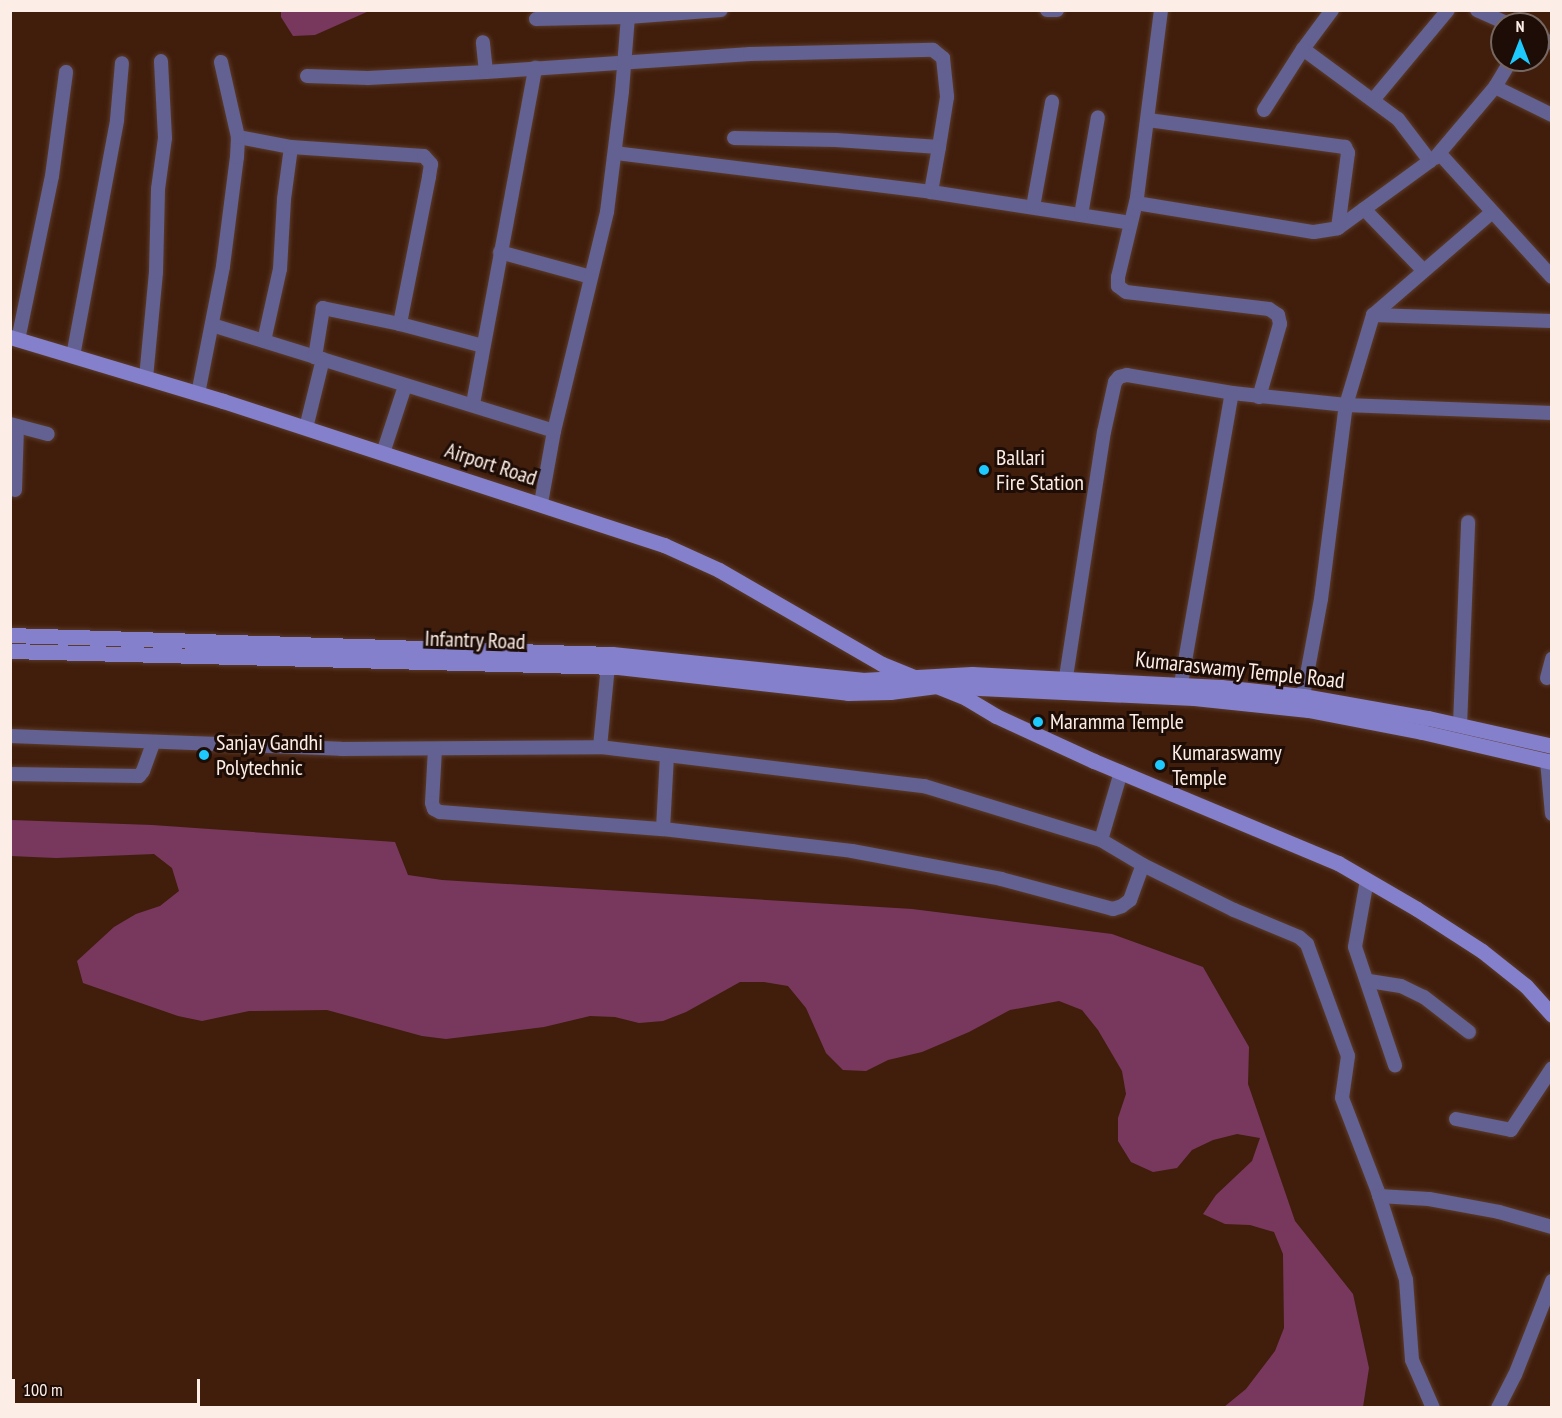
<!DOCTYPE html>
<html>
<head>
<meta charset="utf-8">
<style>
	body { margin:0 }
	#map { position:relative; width:1562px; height:1418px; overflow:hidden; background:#411e0c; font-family:"PT Sans Narrow",sans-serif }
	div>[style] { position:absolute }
	.green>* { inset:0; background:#78385e }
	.roads { filter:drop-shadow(0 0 2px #5b3b2b) drop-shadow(0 0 2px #5b3b2b) }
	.street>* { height:14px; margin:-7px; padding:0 7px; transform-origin:7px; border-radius:7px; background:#636191 }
	.secondary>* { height:15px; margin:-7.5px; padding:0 7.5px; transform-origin:7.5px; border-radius:7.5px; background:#8580cc }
	.dots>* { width:16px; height:16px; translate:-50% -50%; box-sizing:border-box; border:3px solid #1d0d06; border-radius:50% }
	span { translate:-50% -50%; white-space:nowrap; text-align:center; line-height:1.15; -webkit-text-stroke:6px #1d0d06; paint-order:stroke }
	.poi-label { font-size:22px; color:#fceee7 }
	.left { translate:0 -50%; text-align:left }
	.street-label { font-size:22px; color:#fceee7 }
	.frame { position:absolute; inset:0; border:12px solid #fceee7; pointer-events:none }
	.north { position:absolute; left:1490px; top:12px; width:60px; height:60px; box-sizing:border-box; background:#1d0d06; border:2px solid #766760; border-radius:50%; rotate:0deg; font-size:16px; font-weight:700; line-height:24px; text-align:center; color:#fceee7 }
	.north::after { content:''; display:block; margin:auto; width:21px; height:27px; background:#1dc9fd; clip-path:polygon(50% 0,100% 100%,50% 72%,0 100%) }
	.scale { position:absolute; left:12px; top:1379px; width:188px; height:27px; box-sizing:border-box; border:3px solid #fceee7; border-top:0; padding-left:8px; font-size:18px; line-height:21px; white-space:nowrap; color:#fceee7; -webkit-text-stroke:4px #1d0d06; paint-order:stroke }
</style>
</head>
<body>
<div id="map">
	<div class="green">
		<div style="clip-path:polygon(281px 11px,281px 10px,369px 11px,315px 35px,293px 36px,281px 17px)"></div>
		<div style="clip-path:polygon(11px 820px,152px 825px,395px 842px,408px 875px,442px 880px,912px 909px,1112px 934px,1203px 967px,1249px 1047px,1248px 1084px,1295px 1221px,1353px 1294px,1369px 1368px,1363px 1407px,1224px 1407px,1246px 1389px,1275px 1351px,1284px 1328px,1283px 1254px,1274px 1232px,1250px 1225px,1225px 1224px,1203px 1214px,1216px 1195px,1252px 1161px,1260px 1138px,1237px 1134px,1213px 1140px,1192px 1150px,1177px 1168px,1153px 1172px,1131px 1162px,1118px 1141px,1118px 1118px,1126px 1094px,1122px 1071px,1098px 1030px,1082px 1010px,1059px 1001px,1010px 1010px,969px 1032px,922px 1052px,888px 1060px,866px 1071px,843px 1070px,826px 1053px,806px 1008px,788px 986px,764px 982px,740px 982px,686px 1012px,663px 1021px,639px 1023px,615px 1017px,590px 1016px,544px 1027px,446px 1039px,422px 1036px,327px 1010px,249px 1011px,202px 1021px,178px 1016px,83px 983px,77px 961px,114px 927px,136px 914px,160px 906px,179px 891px,172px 868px,154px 854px,56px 858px,11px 856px)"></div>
	</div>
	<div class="roads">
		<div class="street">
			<div style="left:1047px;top:10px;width:10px"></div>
			<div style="left:1161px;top:10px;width:190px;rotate:97.3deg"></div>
			<div style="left:1137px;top:198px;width:81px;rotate:103.5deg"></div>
			<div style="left:1118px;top:277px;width:9px;rotate:90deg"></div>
			<div style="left:1118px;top:286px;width:10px;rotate:37deg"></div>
			<div style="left:1126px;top:292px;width:144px;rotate:6.8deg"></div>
			<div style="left:1269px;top:309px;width:11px;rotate:34deg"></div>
			<div style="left:1278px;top:315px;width:9px;rotate:77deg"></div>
			<div style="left:1280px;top:324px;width:76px;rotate:106deg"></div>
			<div style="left:1332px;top:10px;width:49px;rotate:126.6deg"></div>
			<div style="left:1303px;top:49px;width:118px;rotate:36.4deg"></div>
			<div style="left:1398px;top:119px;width:53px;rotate:52.7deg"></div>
			<div style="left:1430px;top:161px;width:114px;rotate:143.9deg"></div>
			<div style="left:1477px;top:10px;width:35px;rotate:24deg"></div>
			<div style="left:536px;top:19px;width:92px;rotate:-1.2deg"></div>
			<div style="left:1538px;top:37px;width:15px;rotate:23deg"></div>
			<div style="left:486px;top:72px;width:265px;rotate:-3.9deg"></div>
			<div style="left:750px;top:54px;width:183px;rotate:-1.3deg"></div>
			<div style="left:933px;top:50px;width:13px;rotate:39deg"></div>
			<div style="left:943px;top:58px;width:39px;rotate:84deg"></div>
			<div style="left:947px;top:97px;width:51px;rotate:99.1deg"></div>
			<div style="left:307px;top:76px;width:61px;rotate:1.9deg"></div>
			<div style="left:368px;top:78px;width:118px;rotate:-2.9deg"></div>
			<div style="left:486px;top:72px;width:30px;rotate:-96deg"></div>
			<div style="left:1495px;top:87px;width:64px;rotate:26.2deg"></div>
			<div style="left:1373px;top:100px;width:117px;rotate:-50.2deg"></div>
			<div style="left:1264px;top:110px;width:72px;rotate:-57.4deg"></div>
			<div style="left:238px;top:137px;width:54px;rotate:10.7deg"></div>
			<div style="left:734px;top:138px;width:102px;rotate:1.1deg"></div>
			<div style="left:836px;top:140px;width:103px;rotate:3.9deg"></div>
			<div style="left:939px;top:147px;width:46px;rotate:100.1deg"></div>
			<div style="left:931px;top:192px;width:202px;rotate:8.8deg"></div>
			<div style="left:615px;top:153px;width:318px;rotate:7deg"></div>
			<div style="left:1440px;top:154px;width:166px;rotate:47.7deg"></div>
			<div style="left:1435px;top:158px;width:93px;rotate:-49.8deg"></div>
			<div style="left:1495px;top:87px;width:31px;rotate:-59deg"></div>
			<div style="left:1136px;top:203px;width:180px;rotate:9.3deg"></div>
			<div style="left:1314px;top:232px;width:24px;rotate:-9deg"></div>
			<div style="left:1338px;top:228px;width:76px;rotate:-82.4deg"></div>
			<div style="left:1348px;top:153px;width:7px;rotate:-117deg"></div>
			<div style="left:1345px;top:147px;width:199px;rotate:-172.2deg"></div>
			<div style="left:1033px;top:207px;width:107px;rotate:-79.7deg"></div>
			<div style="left:1364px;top:209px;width:86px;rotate:45.9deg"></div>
			<div style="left:1081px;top:215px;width:99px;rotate:-80.2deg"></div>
			<div style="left:500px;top:252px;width:94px;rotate:15.4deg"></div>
			<div style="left:1373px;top:315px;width:156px;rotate:-40.8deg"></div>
			<div style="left:400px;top:324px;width:86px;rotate:14.8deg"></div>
			<div style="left:212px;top:325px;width:358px;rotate:17.2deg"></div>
			<div style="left:554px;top:431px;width:73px;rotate:100.2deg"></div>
			<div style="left:18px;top:340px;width:167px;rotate:-78.3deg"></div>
			<div style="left:52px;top:176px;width:105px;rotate:-82.3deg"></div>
			<div style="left:264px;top:341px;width:74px;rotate:-77.5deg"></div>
			<div style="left:280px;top:269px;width:70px;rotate:-86.7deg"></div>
			<div style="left:284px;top:199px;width:52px;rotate:-82.3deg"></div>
			<div style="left:291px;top:147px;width:133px;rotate:3.9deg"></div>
			<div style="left:424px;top:156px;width:11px;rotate:49deg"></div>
			<div style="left:431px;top:164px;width:13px;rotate:99deg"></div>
			<div style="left:429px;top:177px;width:150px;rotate:101.2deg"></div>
			<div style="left:400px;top:324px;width:79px;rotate:-168.3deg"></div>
			<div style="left:323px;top:308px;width:50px;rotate:99.3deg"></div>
			<div style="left:73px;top:356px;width:240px;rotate:-79.4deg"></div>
			<div style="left:117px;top:120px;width:57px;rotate:-85deg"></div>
			<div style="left:146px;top:378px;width:106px;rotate:-84.6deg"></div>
			<div style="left:156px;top:272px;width:83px;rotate:-88.6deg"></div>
			<div style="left:158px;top:189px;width:51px;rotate:-82.2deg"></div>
			<div style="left:165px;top:138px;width:77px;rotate:-93deg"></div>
			<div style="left:198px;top:394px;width:130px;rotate:-78.9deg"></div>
			<div style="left:223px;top:266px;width:110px;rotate:-82.7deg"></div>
			<div style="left:237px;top:157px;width:20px;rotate:-87deg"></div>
			<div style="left:238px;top:137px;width:77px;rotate:-102.8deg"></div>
			<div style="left:473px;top:404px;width:342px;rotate:-79.5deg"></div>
			<div style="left:10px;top:424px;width:39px;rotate:15deg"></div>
			<div style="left:306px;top:428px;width:71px;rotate:-76.2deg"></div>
			<div style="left:554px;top:431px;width:225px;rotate:-76.4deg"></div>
			<div style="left:607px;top:212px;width:122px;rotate:-82.9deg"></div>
			<div style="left:622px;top:91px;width:74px;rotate:-85.4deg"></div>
			<div style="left:628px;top:17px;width:93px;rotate:-4.3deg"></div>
			<div style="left:383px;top:453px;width:71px;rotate:-71.8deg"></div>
			<div style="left:15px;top:490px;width:64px;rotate:-88.2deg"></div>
			<div style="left:1066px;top:677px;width:248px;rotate:-81.2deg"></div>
			<div style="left:1104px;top:432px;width:51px;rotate:-77.6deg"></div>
			<div style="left:1115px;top:382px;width:6px;rotate:-51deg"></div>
			<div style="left:1119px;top:377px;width:8px;rotate:-14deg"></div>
			<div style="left:1127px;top:375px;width:107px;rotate:9.7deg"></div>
			<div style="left:1547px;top:678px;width:20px;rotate:-75deg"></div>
			<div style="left:1181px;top:684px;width:295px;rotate:-80.1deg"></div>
			<div style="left:1232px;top:393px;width:115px;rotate:6deg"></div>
			<div style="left:1346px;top:405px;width:94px;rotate:-73.3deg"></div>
			<div style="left:1373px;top:315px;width:179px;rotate:1.9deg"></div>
			<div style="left:1303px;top:696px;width:99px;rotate:-79.5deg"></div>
			<div style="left:1321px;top:599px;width:196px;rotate:-82.7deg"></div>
			<div style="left:1346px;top:405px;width:206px;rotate:2.2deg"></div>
			<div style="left:1460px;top:725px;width:203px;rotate:-87.7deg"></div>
			<div style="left:10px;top:736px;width:331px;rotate:2.2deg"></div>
			<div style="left:341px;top:749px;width:259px;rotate:-0.4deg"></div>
			<div style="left:600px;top:747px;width:81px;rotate:-84.4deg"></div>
			<div style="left:600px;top:747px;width:326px;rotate:6.9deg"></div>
			<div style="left:924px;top:786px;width:185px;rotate:17deg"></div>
			<div style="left:1101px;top:840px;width:71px;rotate:-73.6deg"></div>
			<div style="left:435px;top:749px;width:54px;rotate:93.2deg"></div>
			<div style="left:432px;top:803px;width:6px;rotate:72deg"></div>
			<div style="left:434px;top:809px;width:7px;rotate:27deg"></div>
			<div style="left:440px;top:812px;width:224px;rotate:4.4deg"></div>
			<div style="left:663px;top:829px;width:190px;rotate:6.6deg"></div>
			<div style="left:852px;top:851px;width:152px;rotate:10.6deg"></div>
			<div style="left:1001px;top:879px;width:116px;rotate:15deg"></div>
			<div style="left:1113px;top:909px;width:9px;rotate:-18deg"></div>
			<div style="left:1122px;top:906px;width:10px;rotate:-37deg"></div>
			<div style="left:1130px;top:900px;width:37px;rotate:-70deg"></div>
			<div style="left:1547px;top:761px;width:53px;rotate:84.6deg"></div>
			<div style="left:10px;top:774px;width:129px;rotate:0.9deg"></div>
			<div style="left:139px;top:776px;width:6px;rotate:-51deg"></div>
			<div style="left:143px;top:771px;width:30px;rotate:-70deg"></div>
			<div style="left:663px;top:829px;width:73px;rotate:-86.9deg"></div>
			<div style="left:1101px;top:840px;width:49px;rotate:30.8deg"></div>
			<div style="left:1143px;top:865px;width:102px;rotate:26.3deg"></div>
			<div style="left:1234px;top:910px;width:70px;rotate:22.6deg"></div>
			<div style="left:1299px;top:937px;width:11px;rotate:41deg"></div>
			<div style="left:1307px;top:944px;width:119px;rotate:69.9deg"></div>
			<div style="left:1348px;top:1056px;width:42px;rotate:98.1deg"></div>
			<div style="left:1342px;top:1098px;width:101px;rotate:69deg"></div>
			<div style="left:1378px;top:1192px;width:92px;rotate:72.3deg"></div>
			<div style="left:1406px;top:1280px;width:80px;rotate:85.7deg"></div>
			<div style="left:1412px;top:1360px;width:52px;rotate:66.4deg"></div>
			<div style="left:1367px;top:880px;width:68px;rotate:100.2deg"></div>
			<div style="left:1355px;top:947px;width:125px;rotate:71.3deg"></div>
			<div style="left:1369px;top:981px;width:32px;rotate:9deg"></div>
			<div style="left:1401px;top:986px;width:25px;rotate:26deg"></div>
			<div style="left:1424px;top:997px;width:57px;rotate:37.9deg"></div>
			<div style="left:1456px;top:1119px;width:56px;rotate:11.3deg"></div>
			<div style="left:1511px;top:1130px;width:74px;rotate:-56.5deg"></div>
			<div style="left:1379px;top:1196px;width:50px;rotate:3.4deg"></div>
			<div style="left:1429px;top:1199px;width:71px;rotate:10.5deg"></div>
			<div style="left:1499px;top:1212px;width:55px;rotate:15.8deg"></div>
			<div style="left:1498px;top:1408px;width:37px;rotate:-63deg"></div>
			<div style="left:1515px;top:1375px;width:101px;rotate:-68.5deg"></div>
		</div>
		<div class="secondary">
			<div style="left:10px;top:337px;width:222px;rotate:16.7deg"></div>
			<div style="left:223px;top:401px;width:464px;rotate:18.1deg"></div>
			<div style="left:664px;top:545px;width:60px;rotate:24.4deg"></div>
			<div style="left:719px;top:570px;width:188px;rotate:30deg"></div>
			<div style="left:882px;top:664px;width:91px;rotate:22deg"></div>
			<div style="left:966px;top:698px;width:35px;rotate:31deg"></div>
			<div style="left:996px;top:716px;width:108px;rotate:24.7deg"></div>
			<div style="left:1094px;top:761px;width:264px;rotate:22.7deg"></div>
			<div style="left:1338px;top:863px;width:91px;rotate:30.2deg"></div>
			<div style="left:1417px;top:909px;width:77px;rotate:32.9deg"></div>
			<div style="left:1482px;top:951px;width:56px;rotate:38.5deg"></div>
			<div style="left:1526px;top:986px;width:39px;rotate:48deg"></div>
			<div style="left:10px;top:635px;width:602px;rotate:1.81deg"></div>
			<div style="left:612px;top:654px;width:251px;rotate:5.9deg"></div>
			<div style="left:862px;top:680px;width:110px;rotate:-3.1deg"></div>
			<div style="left:972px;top:674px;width:249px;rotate:3deg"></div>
			<div style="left:1221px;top:687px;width:82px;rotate:6.3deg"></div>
			<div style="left:1303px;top:696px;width:127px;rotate:10deg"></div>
			<div style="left:1428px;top:718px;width:127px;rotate:12.7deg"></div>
			<div style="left:10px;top:651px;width:608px;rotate:1.51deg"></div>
			<div style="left:618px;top:667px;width:231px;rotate:6.4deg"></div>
			<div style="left:848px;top:693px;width:42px;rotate:-1.4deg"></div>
			<div style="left:890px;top:692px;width:47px;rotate:-7.3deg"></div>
			<div style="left:937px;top:686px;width:257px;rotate:2.7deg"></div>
			<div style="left:1194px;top:698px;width:115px;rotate:6deg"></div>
			<div style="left:1308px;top:710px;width:116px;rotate:10.9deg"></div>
			<div style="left:1422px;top:732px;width:133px;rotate:13deg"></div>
		</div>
	</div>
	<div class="dots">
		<div style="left:984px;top:470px;background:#1dc9fd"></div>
		<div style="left:1038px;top:722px;background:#1dc9fd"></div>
		<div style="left:204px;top:755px;background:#1dc9fd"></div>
		<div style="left:1160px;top:765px;background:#1dc9fd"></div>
	</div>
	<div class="poi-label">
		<span class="left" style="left:996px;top:470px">Ballari<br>Fire Station</span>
		<span class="left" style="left:1050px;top:722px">Maramma Temple</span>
		<span class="left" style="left:216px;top:755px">Sanjay Gandhi<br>Polytechnic</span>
		<span class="left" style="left:1172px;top:765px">Kumaraswamy<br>Temple</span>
	</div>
	<div class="street-label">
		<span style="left:491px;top:464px;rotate:18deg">Airport Road</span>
		<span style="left:475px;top:640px;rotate:2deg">Infantry Road</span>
		<span style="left:1240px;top:670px;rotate:6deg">Kumaraswamy Temple Road</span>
	</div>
	<div class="frame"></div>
	<div class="north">N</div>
	<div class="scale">100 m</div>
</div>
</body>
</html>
